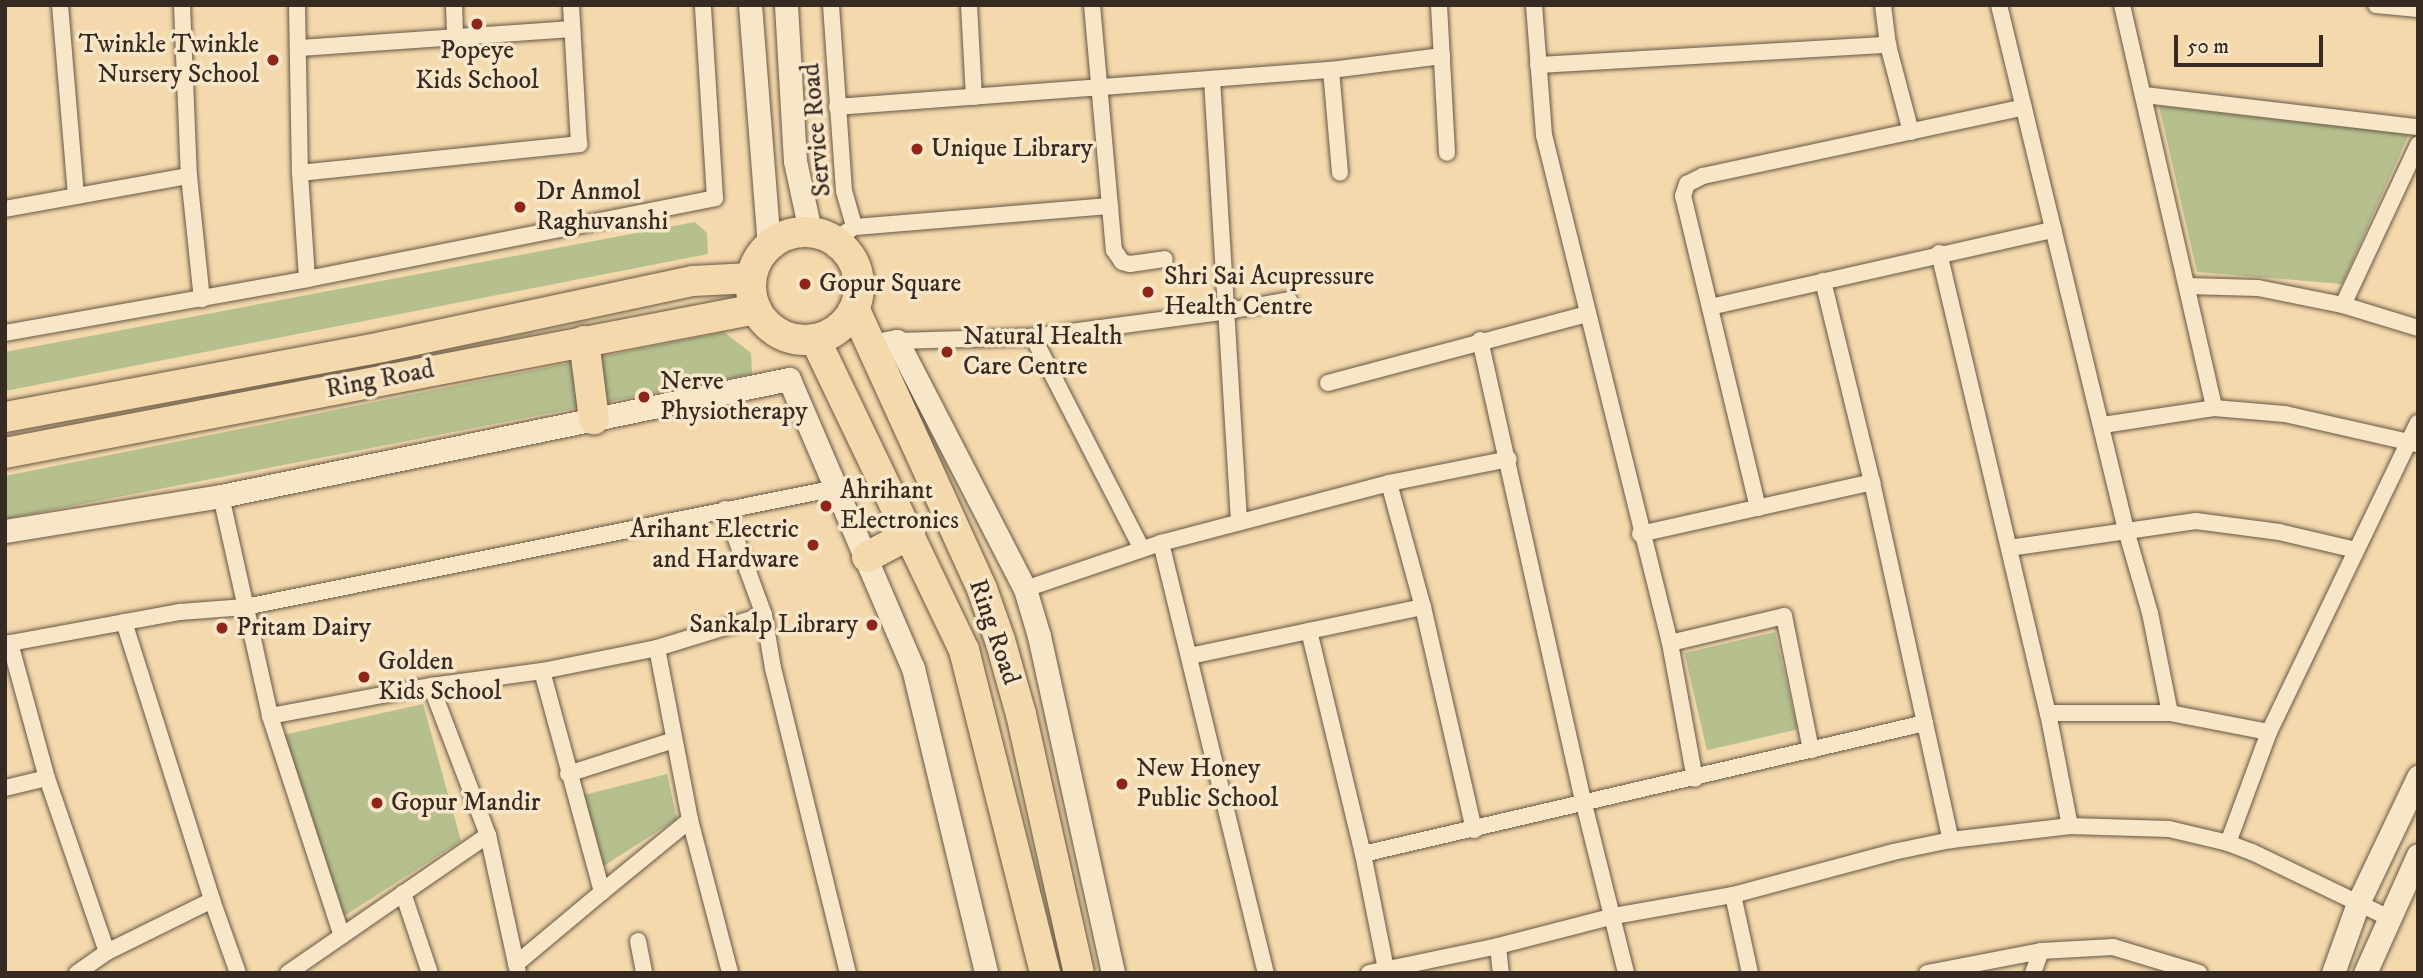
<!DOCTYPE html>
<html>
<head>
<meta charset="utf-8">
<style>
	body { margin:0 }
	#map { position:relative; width:2423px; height:978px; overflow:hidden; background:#f4d9ac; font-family:"IM FELL DW Pica",serif }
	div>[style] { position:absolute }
	.green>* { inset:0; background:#b5c08e; transform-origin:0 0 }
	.roads { filter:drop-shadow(0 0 2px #665645) drop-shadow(0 0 2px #665645) }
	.street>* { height:16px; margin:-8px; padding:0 8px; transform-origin:8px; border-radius:8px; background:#f8e6c9 }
	.secondary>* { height:23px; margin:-11.5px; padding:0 11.5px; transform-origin:11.5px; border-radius:11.5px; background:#f8e6c9 }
	.highway>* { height:30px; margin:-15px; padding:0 15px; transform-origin:15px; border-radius:15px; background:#f4d9ac }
	.highway>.ring { margin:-15px; padding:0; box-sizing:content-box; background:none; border:30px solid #f4d9ac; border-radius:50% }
	.dots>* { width:19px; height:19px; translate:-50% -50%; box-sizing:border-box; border:4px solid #f8e6c9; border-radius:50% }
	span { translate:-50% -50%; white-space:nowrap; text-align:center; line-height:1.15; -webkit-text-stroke:7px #f8e6c9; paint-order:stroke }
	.poi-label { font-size:26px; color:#362a23 }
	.right { translate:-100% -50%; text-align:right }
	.left { translate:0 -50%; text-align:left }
	.street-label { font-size:26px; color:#362a23 }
	.frame { position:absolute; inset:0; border:7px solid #362a23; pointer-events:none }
	.scale { position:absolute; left:2174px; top:35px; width:149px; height:32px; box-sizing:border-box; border:4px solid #362a23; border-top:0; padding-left:9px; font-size:21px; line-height:24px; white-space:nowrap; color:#362a23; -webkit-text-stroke:5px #f8e6c9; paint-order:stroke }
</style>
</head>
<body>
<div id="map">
	<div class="green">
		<div style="clip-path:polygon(2159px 106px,2409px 134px,2342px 284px,2197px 272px)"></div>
		<div style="clip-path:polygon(695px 222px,707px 233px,708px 254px,5px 391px,5px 352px)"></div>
		<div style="clip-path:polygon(724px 332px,751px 353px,752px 374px,5px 519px,5px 476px)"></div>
		<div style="left:1775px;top:632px;width:100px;height:93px;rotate:77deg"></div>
		<div style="clip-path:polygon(423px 704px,461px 841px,338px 920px,283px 735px)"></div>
		<div style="clip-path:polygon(667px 774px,677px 819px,599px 869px,580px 796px)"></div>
	</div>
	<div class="roads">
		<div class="street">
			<div style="left:60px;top:5px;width:191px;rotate:85.2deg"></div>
			<div style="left:182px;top:5px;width:171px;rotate:87.7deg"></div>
			<div style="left:189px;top:176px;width:124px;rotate:84deg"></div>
			<div style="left:297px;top:5px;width:168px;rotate:89deg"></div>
			<div style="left:300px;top:173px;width:106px;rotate:86.2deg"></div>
			<div style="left:454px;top:5px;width:35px;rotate:88deg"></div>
			<div style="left:831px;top:5px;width:186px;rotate:86deg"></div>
			<div style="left:844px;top:191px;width:37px;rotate:74deg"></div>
			<div style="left:854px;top:227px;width:23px;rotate:146deg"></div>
			<div style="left:969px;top:5px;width:92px;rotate:86.9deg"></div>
			<div style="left:1092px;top:5px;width:246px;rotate:84.9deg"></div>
			<div style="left:1114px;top:250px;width:14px;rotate:56deg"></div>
			<div style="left:1122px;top:262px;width:8px;rotate:14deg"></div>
			<div style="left:1130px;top:264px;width:35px;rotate:-8deg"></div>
			<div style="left:1439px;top:5px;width:148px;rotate:86.9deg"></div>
			<div style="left:1534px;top:5px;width:130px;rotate:85.6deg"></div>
			<div style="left:1544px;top:135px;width:523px;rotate:76.07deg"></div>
			<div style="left:1670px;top:643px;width:138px;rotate:79.6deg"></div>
			<div style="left:1883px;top:5px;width:40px;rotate:82.9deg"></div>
			<div style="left:1888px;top:45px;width:90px;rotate:75.2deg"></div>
			<div style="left:1999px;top:5px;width:540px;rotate:76.4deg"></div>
			<div style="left:2126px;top:530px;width:86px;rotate:73.9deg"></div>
			<div style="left:2150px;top:613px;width:102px;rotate:78.7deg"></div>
			<div style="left:2122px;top:5px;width:413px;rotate:77.1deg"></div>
			<div style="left:2376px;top:5px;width:42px;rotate:5.4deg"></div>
			<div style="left:300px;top:48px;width:273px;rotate:-4deg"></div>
			<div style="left:1538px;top:65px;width:351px;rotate:-3.3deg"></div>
			<div style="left:1331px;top:70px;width:103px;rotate:85deg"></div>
			<div style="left:1212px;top:79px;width:444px;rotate:86.5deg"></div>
			<div style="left:2144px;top:95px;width:276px;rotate:6.7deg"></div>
			<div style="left:837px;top:107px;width:495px;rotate:-4.3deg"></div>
			<div style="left:1331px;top:70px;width:112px;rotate:-7.2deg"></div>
			<div style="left:300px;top:173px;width:281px;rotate:-5.9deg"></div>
			<div style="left:579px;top:144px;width:139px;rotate:-93.3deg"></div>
			<div style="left:5px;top:209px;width:187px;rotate:-10.2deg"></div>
			<div style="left:854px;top:227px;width:257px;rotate:-4.7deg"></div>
			<div style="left:1939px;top:253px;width:473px;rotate:76.7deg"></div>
			<div style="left:2048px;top:713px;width:115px;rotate:79deg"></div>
			<div style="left:1823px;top:281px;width:207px;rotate:76.3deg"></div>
			<div style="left:1872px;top:482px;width:367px;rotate:77.6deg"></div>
			<div style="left:2188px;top:286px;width:70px;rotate:1.6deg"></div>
			<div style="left:2258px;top:288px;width:87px;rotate:11.3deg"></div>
			<div style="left:2343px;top:305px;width:78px;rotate:17deg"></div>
			<div style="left:2343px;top:305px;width:177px;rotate:-64.9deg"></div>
			<div style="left:1710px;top:307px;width:352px;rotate:-12.7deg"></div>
			<div style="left:5px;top:333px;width:307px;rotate:-10.1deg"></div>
			<div style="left:307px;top:279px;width:416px;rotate:-11.2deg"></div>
			<div style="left:715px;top:198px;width:193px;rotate:-93.6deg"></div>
			<div style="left:1033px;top:337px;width:238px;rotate:62.8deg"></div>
			<div style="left:1480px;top:340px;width:476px;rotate:77.4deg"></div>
			<div style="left:1584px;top:804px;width:174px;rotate:76deg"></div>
			<div style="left:897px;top:341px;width:136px;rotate:-1.7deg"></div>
			<div style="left:1033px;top:337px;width:197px;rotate:-7.6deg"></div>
			<div style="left:1228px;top:311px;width:62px;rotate:-10.2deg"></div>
			<div style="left:1328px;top:383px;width:268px;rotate:-14.9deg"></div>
			<div style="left:2103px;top:425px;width:112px;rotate:-8.7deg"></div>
			<div style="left:2214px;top:408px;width:71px;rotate:4.8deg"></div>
			<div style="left:2285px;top:414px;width:135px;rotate:12.8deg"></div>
			<div style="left:1389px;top:483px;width:129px;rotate:74.7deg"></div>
			<div style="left:1423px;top:607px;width:229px;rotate:77.1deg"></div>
			<div style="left:221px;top:496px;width:225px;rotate:77.4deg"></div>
			<div style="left:270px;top:716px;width:231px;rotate:71.9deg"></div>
			<div style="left:1758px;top:508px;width:321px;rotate:-103.5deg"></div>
			<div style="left:1683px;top:196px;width:13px;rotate:-72deg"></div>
			<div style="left:1687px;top:184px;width:18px;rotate:-27deg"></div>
			<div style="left:1703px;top:176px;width:328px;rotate:-12.1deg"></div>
			<div style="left:725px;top:509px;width:113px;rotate:69.8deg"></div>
			<div style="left:764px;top:615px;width:54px;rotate:80.4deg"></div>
			<div style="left:773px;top:668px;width:314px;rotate:76.2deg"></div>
			<div style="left:1640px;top:534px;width:238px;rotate:-12.6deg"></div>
			<div style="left:1161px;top:543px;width:443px;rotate:76.3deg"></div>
			<div style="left:2009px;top:548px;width:189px;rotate:-8.2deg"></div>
			<div style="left:2196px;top:521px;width:84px;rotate:7.5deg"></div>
			<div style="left:2279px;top:532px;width:79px;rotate:13.2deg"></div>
			<div style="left:1025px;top:589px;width:144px;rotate:-18.7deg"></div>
			<div style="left:1161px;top:543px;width:236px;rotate:-14.7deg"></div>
			<div style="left:1389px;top:483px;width:122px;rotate:-11.3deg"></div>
			<div style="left:124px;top:622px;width:292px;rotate:72.4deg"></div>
			<div style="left:212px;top:900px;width:77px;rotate:70.4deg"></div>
			<div style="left:1309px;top:631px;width:229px;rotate:76.4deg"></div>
			<div style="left:1363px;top:854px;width:117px;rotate:78.7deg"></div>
			<div style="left:10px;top:643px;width:140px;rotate:74.7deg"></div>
			<div style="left:47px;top:778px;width:184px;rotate:71deg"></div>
			<div style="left:1670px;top:643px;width:117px;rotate:-13.3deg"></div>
			<div style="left:1784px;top:616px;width:137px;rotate:78.6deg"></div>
			<div style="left:5px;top:644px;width:178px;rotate:-10.4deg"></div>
			<div style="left:180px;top:612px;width:65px;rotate:-4.4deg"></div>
			<div style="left:245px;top:607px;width:603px;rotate:-11.38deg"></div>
			<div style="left:657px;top:648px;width:175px;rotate:79.1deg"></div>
			<div style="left:690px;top:820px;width:158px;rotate:75.3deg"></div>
			<div style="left:1190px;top:656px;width:238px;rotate:-11.9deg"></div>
			<div style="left:542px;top:671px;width:229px;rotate:74.8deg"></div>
			<div style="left:602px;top:892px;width:114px;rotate:-39.3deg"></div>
			<div style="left:431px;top:686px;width:160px;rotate:69.1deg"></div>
			<div style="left:488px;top:835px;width:141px;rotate:77.7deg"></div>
			<div style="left:2048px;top:713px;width:122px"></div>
			<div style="left:2170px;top:713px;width:101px;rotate:10.9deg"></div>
			<div style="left:270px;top:716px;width:164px;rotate:-10.6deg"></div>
			<div style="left:431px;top:686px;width:112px;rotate:-7.7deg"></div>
			<div style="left:542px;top:671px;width:117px;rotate:-11.3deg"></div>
			<div style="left:657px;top:648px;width:112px;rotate:-17.1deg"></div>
			<div style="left:568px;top:774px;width:111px;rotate:-17.8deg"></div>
			<div style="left:5px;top:788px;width:43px;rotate:-13.4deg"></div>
			<div style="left:2228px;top:843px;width:118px;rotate:-69.7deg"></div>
			<div style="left:2269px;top:732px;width:343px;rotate:-64.3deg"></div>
			<div style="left:1363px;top:854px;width:577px;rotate:-13.12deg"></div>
			<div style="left:403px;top:893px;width:84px;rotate:71.4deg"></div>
			<div style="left:1733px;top:895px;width:80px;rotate:77.7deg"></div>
			<div style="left:638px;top:941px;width:33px;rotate:79deg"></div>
			<div style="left:1498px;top:946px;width:27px;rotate:84deg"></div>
			<div style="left:516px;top:964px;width:112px;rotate:-39.9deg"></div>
			<div style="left:77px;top:973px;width:37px;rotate:-35deg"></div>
			<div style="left:107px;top:952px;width:117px;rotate:-26.3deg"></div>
			<div style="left:288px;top:973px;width:243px;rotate:-34.6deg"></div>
			<div style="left:1369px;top:973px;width:132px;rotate:-11.8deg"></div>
			<div style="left:1498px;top:946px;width:120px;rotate:-14.5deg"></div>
			<div style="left:1614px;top:916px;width:121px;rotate:-10deg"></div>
			<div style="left:1733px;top:895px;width:166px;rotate:-15deg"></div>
			<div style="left:1893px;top:852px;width:59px;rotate:-11.7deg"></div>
			<div style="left:1951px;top:840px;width:120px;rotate:-6.7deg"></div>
			<div style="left:2070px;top:826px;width:99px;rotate:1.7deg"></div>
			<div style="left:2169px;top:829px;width:61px;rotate:13.3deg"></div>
			<div style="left:2228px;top:843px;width:26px;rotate:21deg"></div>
			<div style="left:2252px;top:852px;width:154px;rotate:25.7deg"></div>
			<div style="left:1927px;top:973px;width:116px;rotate:-10.9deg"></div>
			<div style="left:2041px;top:951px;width:72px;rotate:-3.2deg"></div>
			<div style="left:2113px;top:947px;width:90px;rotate:16.8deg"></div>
			<div style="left:2033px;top:973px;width:23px;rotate:-70deg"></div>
		</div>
		<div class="secondary">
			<div style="left:750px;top:5px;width:241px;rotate:85.5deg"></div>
			<div style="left:786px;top:5px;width:156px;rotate:86.7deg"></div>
			<div style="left:795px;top:161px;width:72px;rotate:77.9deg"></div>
			<div style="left:871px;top:346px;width:26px;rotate:-11deg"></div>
			<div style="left:897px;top:341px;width:279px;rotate:62.7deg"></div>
			<div style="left:1025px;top:589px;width:49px;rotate:73.4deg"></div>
			<div style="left:1039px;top:636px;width:345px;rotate:77.6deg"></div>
			<div style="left:5px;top:531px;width:219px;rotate:-9.2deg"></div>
			<div style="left:221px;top:496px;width:580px;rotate:-11.64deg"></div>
			<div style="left:789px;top:379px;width:314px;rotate:66.8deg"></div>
			<div style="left:913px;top:668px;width:314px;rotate:76.5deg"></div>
			<div style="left:2333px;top:973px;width:74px;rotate:-70.3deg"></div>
			<div style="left:2358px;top:903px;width:140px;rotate:-64.5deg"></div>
			<div style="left:2365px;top:973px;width:129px;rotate:-65.8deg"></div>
		</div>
		<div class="highway">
			<div class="ring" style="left:751px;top:232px;width:78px;height:78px"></div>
			<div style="left:855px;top:310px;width:307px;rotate:65.5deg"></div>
			<div style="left:982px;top:589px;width:54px;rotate:70.6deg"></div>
			<div style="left:1000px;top:640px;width:77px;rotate:74.2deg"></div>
			<div style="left:1021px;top:714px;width:265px;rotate:77.4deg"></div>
			<div style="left:815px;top:339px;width:345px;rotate:64.4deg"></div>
			<div style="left:964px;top:650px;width:333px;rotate:75.9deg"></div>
			<div style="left:584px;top:341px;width:79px;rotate:82.7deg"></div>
			<div style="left:5px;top:417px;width:383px;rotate:-10.5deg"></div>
			<div style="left:382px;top:347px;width:318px;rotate:-12deg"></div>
			<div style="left:693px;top:281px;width:58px;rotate:-3deg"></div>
			<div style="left:5px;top:453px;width:765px;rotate:-10.85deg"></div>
			<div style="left:867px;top:557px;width:49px;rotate:-28.1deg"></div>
		</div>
	</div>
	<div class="dots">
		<div style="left:477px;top:24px;background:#8f2418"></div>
		<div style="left:273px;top:60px;background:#8f2418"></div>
		<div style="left:917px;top:149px;background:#8f2418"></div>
		<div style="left:520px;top:207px;background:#8f2418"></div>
		<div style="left:805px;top:284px;background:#8f2418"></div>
		<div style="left:1148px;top:292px;background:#8f2418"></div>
		<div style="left:947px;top:352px;background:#8f2418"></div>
		<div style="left:644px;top:397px;background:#8f2418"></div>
		<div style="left:826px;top:506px;background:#8f2418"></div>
		<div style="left:813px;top:545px;background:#8f2418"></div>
		<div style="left:872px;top:625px;background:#8f2418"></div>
		<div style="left:222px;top:628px;background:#8f2418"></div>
		<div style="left:364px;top:677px;background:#8f2418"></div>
		<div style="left:1122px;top:784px;background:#8f2418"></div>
		<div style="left:377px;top:803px;background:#8f2418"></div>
	</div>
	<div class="poi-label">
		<span class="right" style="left:259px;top:60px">Twinkle Twinkle<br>Nursery School</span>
		<span style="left:477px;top:66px">Popeye<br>Kids School</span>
		<span class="left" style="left:931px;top:149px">Unique Library</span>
		<span class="left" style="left:536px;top:207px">Dr Anmol<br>Raghuvanshi</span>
		<span class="left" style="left:1164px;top:292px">Shri Sai Acupressure<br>Health Centre</span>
		<span class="left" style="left:819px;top:284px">Gopur Square</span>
		<span class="left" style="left:963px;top:352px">Natural Health<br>Care Centre</span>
		<span class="left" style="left:660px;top:397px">Nerve<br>Physiotherapy</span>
		<span class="left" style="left:840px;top:506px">Ahrihant<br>Electronics</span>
		<span class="right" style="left:799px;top:545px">Arihant Electric<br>and Hardware</span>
		<span class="right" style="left:858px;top:625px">Sankalp Library</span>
		<span class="left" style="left:236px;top:628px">Pritam Dairy</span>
		<span class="left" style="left:378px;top:677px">Golden<br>Kids School</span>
		<span class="left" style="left:1136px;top:784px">New Honey<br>Public School</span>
		<span class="left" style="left:391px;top:803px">Gopur Mandir</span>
	</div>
	<div class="street-label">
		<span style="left:817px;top:130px;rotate:-95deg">Service Road</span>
		<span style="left:380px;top:380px;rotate:-11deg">Ring Road</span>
		<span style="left:994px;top:632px;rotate:71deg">Ring Road</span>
	</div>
	<div class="frame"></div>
	<div class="scale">50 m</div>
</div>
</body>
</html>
